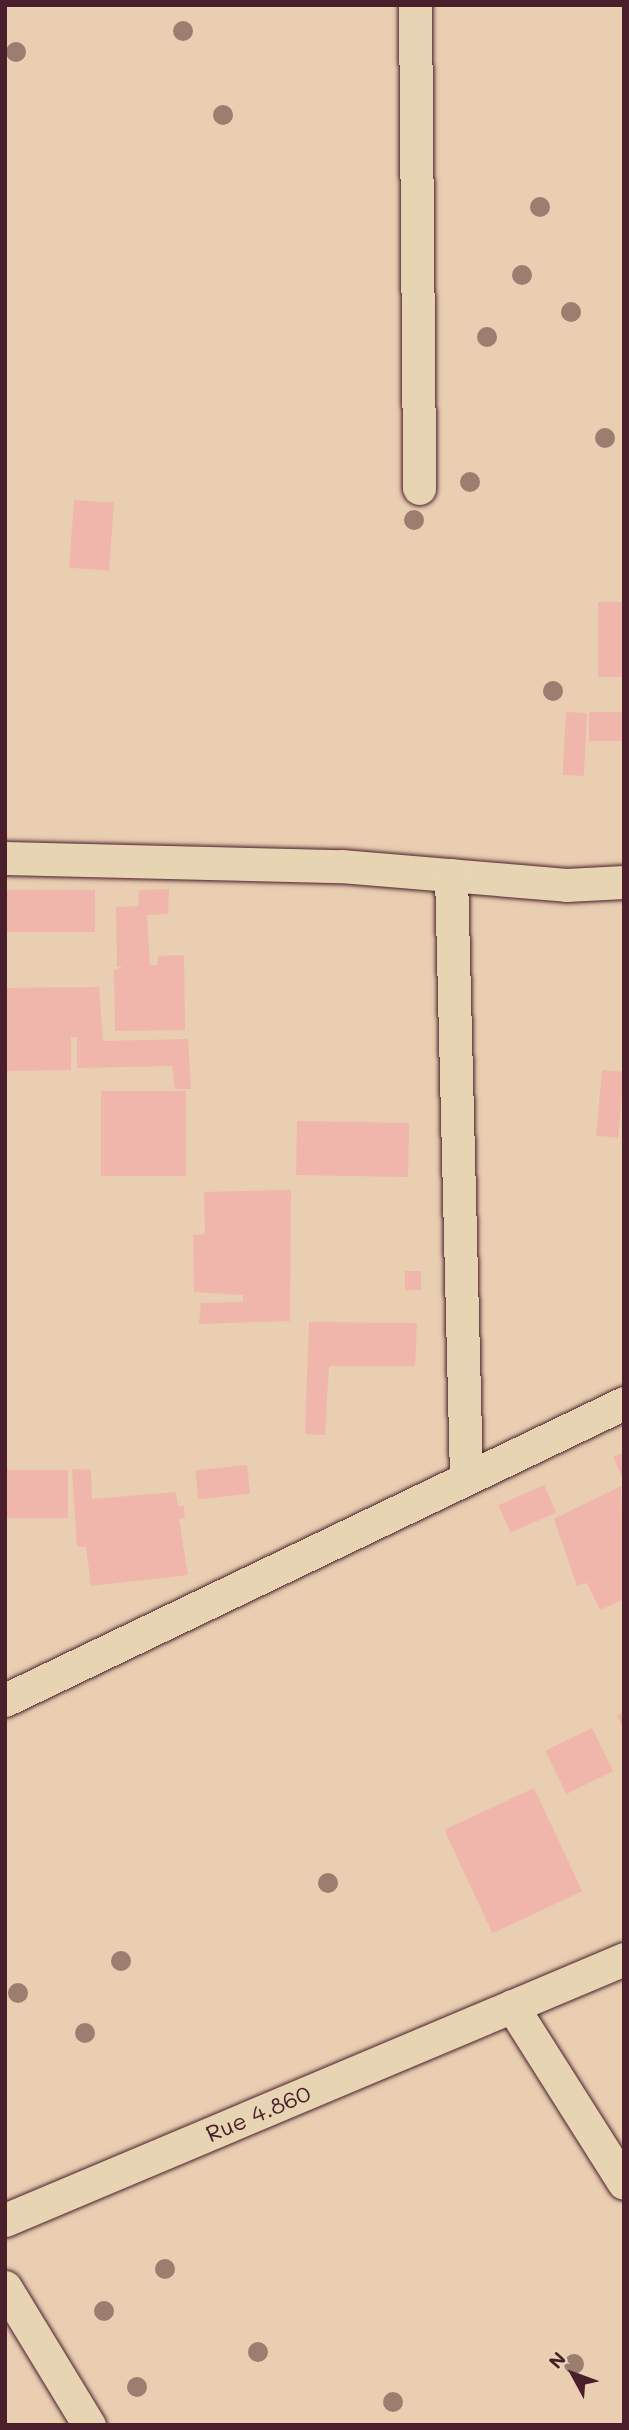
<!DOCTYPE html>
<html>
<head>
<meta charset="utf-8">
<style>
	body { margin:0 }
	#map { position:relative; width:629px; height:2430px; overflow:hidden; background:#e9ceb1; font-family:Mali,sans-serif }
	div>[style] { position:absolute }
	.building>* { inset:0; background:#f0b6ab; transform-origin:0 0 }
	.roads { filter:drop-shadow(0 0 2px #4a1f2b) drop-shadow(0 0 2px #4a1f2b) }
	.minor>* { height:33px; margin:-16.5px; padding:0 16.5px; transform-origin:16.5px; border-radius:16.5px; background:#e7d4b2 }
	.trees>* { width:20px; height:20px; margin:-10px; border-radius:50%; background:#9c7e70 }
	span { translate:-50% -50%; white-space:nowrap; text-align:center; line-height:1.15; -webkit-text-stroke:7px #e7d4b2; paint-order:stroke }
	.street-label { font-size:23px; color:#4a1f2b }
	.frame { position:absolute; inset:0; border:7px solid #4a1f2b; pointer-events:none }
	.north { position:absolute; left:538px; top:2339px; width:70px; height:70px; -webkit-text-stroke:5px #e7d4b2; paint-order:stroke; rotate:311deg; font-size:19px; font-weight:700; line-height:28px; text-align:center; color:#4a1f2b }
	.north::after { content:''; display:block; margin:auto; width:24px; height:32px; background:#4a1f2b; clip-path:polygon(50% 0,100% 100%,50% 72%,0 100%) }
</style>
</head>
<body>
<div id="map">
	<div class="building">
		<div style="left:74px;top:500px;width:40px;height:68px;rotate:4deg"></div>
		<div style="left:624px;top:602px;width:75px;height:26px;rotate:90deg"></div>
		<div style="left:566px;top:712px;width:21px;height:63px;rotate:3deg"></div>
		<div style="left:589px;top:712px;width:35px;height:29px"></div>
		<div style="clip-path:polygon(169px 889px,168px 914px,147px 915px,150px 965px,157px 965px,158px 956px,184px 955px,185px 1030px,115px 1031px,114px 971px,123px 966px,117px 967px,116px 907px,138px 906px,139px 890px)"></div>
		<div style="left:95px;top:890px;width:42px;height:90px;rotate:90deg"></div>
		<div style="clip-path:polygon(99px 987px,103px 1041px,188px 1039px,191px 1089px,175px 1089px,172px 1066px,77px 1068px,77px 1037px,71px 1037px,71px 1070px,5px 1071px,5px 988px)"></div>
		<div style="left:602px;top:1070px;width:22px;height:66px;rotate:5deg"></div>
		<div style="left:101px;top:1091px;width:85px;height:85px"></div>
		<div style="left:409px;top:1123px;width:54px;height:112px;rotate:91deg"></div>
		<div style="clip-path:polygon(291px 1190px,290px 1321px,199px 1324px,201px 1303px,243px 1302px,243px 1295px,194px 1292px,193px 1235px,205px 1234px,204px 1192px)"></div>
		<div style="left:405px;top:1271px;width:16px;height:19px"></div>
		<div style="clip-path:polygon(309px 1322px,417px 1323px,415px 1366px,329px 1366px,325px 1435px,305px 1434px)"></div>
		<div style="clip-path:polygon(624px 1452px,624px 1481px,613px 1457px)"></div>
		<div style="left:247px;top:1465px;width:29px;height:52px;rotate:84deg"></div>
		<div style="clip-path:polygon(72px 1469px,91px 1470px,92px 1499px,176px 1492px,178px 1506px,184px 1506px,185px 1518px,179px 1519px,188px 1575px,91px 1586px,86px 1547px,77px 1547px)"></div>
		<div style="left:68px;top:1470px;width:48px;height:63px;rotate:90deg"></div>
		<div style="left:544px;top:1485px;width:30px;height:50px;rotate:66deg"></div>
		<div style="clip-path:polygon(621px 1486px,624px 1599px,600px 1610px,587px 1583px,577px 1586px,554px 1519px)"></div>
		<div style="clip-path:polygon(624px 1711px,624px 1731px,617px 1716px)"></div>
		<div style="left:592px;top:1728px;width:48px;height:52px;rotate:64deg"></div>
		<div style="left:534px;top:1788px;width:114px;height:99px;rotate:65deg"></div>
	</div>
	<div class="roads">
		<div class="minor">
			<div style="left:415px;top:5px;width:483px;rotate:89.5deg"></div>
			<div style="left:5px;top:858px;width:336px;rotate:1.4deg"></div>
			<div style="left:341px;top:866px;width:226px;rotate:4.8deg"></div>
			<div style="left:566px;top:885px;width:58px;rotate:-3deg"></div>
			<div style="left:451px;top:875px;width:602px;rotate:88.57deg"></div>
			<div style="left:5px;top:1700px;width:687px;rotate:-25.63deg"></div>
			<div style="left:512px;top:2006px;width:209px;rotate:57.7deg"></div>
			<div style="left:5px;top:2220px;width:672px;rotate:-22.86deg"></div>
			<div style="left:5px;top:2287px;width:162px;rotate:58.7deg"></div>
		</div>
	</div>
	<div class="trees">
		<div style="left:183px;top:31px"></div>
		<div style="left:16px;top:52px"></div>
		<div style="left:223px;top:115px"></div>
		<div style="left:540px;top:207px"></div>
		<div style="left:522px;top:275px"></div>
		<div style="left:571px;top:312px"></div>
		<div style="left:487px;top:337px"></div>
		<div style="left:605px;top:438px"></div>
		<div style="left:470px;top:482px"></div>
		<div style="left:414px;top:520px"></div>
		<div style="left:553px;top:691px"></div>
		<div style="left:328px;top:1883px"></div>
		<div style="left:121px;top:1961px"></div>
		<div style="left:18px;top:1993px"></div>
		<div style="left:85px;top:2033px"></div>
		<div style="left:165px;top:2269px"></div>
		<div style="left:104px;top:2311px"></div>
		<div style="left:258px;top:2352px"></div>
		<div style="left:574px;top:2364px"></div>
		<div style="left:137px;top:2387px"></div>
		<div style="left:393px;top:2402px"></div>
	</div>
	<div class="street-label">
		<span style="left:258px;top:2113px;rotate:-23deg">Rue 4.860</span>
	</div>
	<div class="frame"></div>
	<div class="north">N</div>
</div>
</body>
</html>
